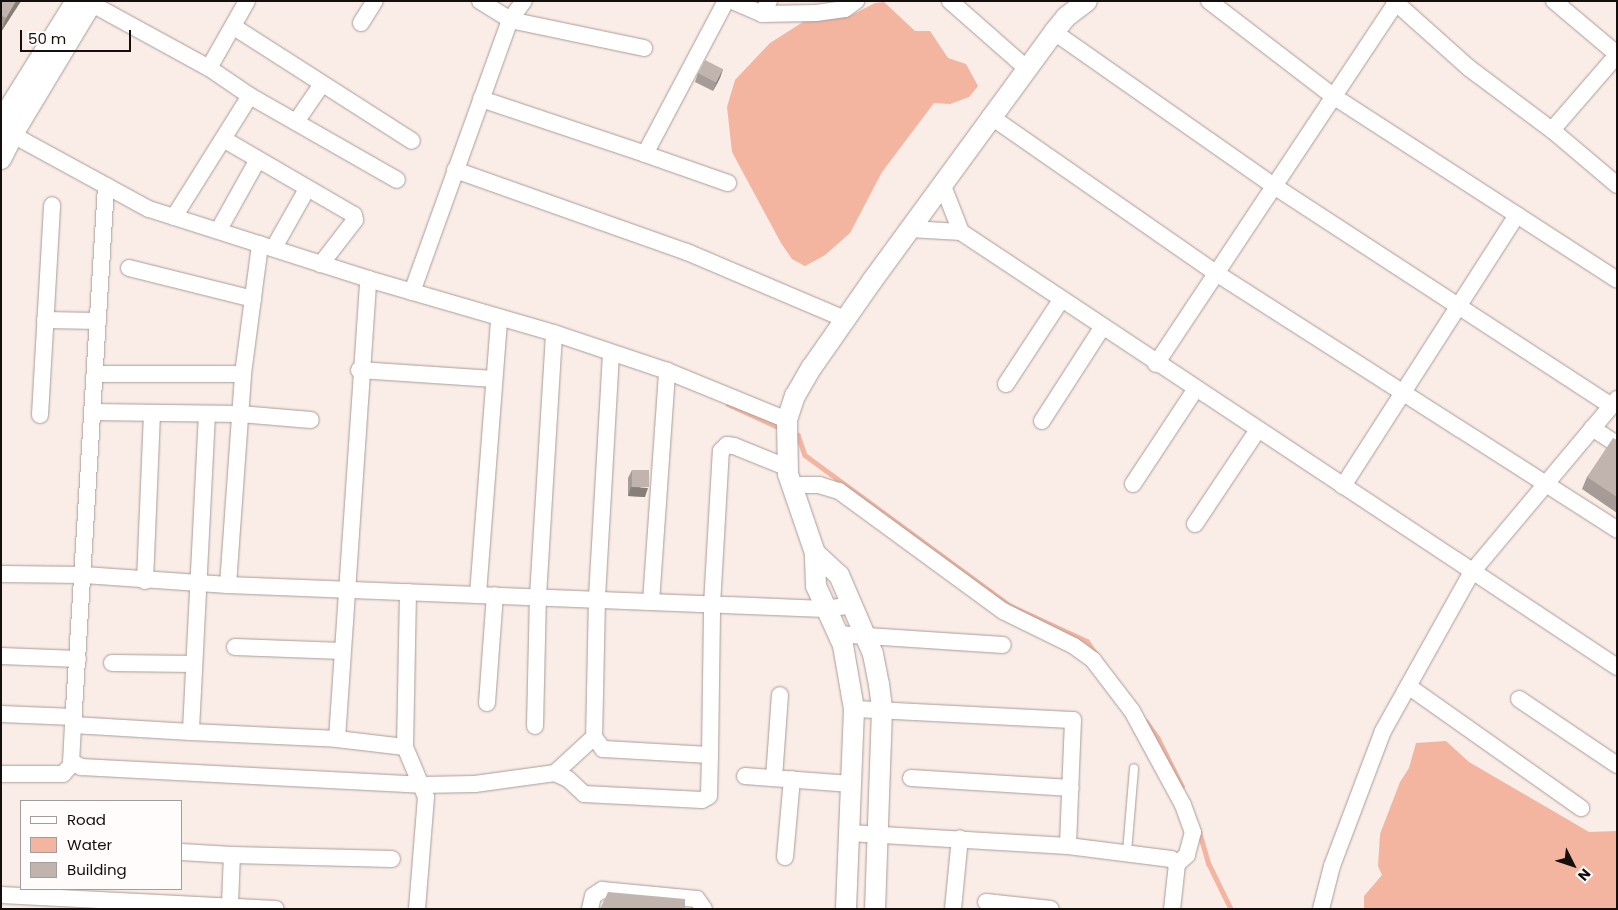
<!DOCTYPE html>
<html>
<head>
<meta charset="utf-8">
<style>
	body { margin:0 }
	#map { position:relative; width:1618px; height:910px; overflow:hidden; background:#faece7; font-family:Poppins,sans-serif }
	div>[style] { position:absolute }
	.water>* { inset:0; background:#f3b4a0 }
	.stream>* { height:4.5px; margin:-2.25px; padding:0 2.25px; transform-origin:2.25px; border-radius:2.25px; background:#f3b4a0 }
	.roads { filter:drop-shadow(0 0 1px #aa9c98) drop-shadow(0 0 1px #aa9c98) }
	.service>* { height:8px; margin:-4px; padding:0 4px; transform-origin:4px; border-radius:4px; background:#fff }
	.minor>* { height:16px; margin:-8px; padding:0 8px; transform-origin:8px; border-radius:8px; background:#fff }
	.tertiary>* { height:20px; margin:-10px; padding:0 10px; transform-origin:10px; border-radius:10px; background:#fff }
	.wall>* { inset:0; background:#a69b96 }
	.shaded-wall>* { inset:0; background:#877e7a }
	.building>* { inset:0; background:#c1b4af; transform-origin:0 0 }
	span { translate:-50% -50%; white-space:nowrap; text-align:center; line-height:1.15; -webkit-text-stroke:4px #fffcfb; paint-order:stroke }
	.frame { position:absolute; inset:0; border:2px solid #140f0d; pointer-events:none }
	.legend { position:absolute; left:20px; top:800px; width:162px; height:90px; box-sizing:border-box; background:#fffcfb; border:1px solid #a19d9c; margin:0; padding:6px 9px; list-style:none; font-size:15px; color:#140f0d }
	.legend li { display:flex; align-items:center; gap:10px; height:25px }
	.legend b { width:25px; border:1px solid #a19d9c }
	.north { position:absolute; left:1548px; top:840px; width:50px; height:50px; -webkit-text-stroke:4px #fffcfb; paint-order:stroke; rotate:131deg; font-size:14px; font-weight:700; line-height:20px; text-align:center; color:#140f0d }
	.north::after { content:''; display:block; margin:auto; width:18px; height:22px; background:#140f0d; clip-path:polygon(50% 0,100% 100%,50% 72%,0 100%) }
	.scale { position:absolute; left:20px; top:30px; width:111px; height:22px; box-sizing:border-box; border:2px solid #140f0d; border-top:0; padding-left:6px; font-size:15px; line-height:18px; white-space:nowrap; color:#140f0d; -webkit-text-stroke:4px #fffcfb; paint-order:stroke }
</style>
</head>
<body>
<div id="map">
	<div class="water">
		<div style="clip-path:polygon(884px 2px,915px 31px,930px 31px,948px 58px,966px 64px,978px 86px,969px 97px,950px 104px,934px 103px,882px 172px,850px 233px,825px 255px,805px 266px,792px 259px,781px 243px,732px 152px,727px 107px,735px 80px,770px 43px,811px 17px,850px 16px,875px 3px)"></div>
		<div style="clip-path:polygon(1446px 741px,1469px 762px,1589px 832px,1617px 831px,1617px 909px,1364px 909px,1364px 896px,1382px 875px,1378px 866px,1380px 834px,1400px 782px,1409px 768px,1416px 743px)"></div>
	</div>
	<div class="stream">
		<div style="left:728px;top:404px;width:60px;rotate:24.8deg"></div>
		<div style="left:792px;top:433px;width:6px;rotate:18deg"></div>
		<div style="left:798px;top:435px;width:21px;rotate:71deg"></div>
		<div style="left:805px;top:455px;width:253px;rotate:36.3deg"></div>
		<div style="left:1009px;top:605px;width:86px;rotate:24.8deg"></div>
		<div style="left:1087px;top:641px;width:16px;rotate:55deg"></div>
		<div style="left:1146px;top:721px;width:21px;rotate:55deg"></div>
		<div style="left:1158px;top:738px;width:54px;rotate:63.4deg"></div>
		<div style="left:1199px;top:830px;width:35px;rotate:74deg"></div>
		<div style="left:1209px;top:864px;width:50px;rotate:63.9deg"></div>
	</div>
	<div class="roads">
		<div class="service">
			<div style="left:1127px;top:852px;width:84px;rotate:-85.2deg"></div>
		</div>
		<div class="minor">
			<div style="left:247px;top:1px;width:77px;rotate:119.6deg"></div>
			<div style="left:209px;top:68px;width:50px;rotate:34.3deg"></div>
			<div style="left:480px;top:1px;width:36px;rotate:32deg"></div>
			<div style="left:510px;top:20px;width:137px;rotate:11.8deg"></div>
			<div style="left:732px;top:1px;width:33px;rotate:23deg"></div>
			<div style="left:762px;top:14px;width:15px;rotate:-62deg"></div>
			<div style="left:950px;top:1px;width:103px;rotate:41.4deg"></div>
			<div style="left:1209px;top:1px;width:156px;rotate:37.5deg"></div>
			<div style="left:1333px;top:96px;width:338px;rotate:32.9deg"></div>
			<div style="left:1394px;top:1px;width:101px;rotate:41.8deg"></div>
			<div style="left:1469px;top:68px;width:104px;rotate:36.8deg"></div>
			<div style="left:1552px;top:130px;width:85px;rotate:40.2deg"></div>
			<div style="left:1554px;top:1px;width:82px;rotate:40.1deg"></div>
			<div style="left:92px;top:4px;width:133px;rotate:28.7deg"></div>
			<div style="left:762px;top:14px;width:54px;rotate:-1.1deg"></div>
			<div style="left:816px;top:13px;width:29px;rotate:-8deg"></div>
			<div style="left:845px;top:9px;width:14px;rotate:-36deg"></div>
			<div style="left:361px;top:23px;width:26px;rotate:-58deg"></div>
			<div style="left:234px;top:27px;width:211px;rotate:32.6deg"></div>
			<div style="left:1054px;top:32px;width:269px;rotate:35deg"></div>
			<div style="left:1274px;top:186px;width:402px;rotate:33.1deg"></div>
			<div style="left:481px;top:99px;width:173px;rotate:18.5deg"></div>
			<div style="left:645px;top:154px;width:173px;rotate:-62.1deg"></div>
			<div style="left:990px;top:116px;width:275px;rotate:34.8deg"></div>
			<div style="left:1216px;top:273px;width:476px;rotate:32.6deg"></div>
			<div style="left:296px;top:122px;width:46px;rotate:-55.6deg"></div>
			<div style="left:2px;top:129px;width:167px;rotate:28.6deg"></div>
			<div style="left:149px;top:209px;width:230px;rotate:17.7deg"></div>
			<div style="left:368px;top:279px;width:194px;rotate:16.2deg"></div>
			<div style="left:554px;top:333px;width:119px;rotate:18.6deg"></div>
			<div style="left:667px;top:371px;width:130px;rotate:22.2deg"></div>
			<div style="left:1552px;top:130px;width:99px;rotate:-49.1deg"></div>
			<div style="left:225px;top:140px;width:149px;rotate:30.2deg"></div>
			<div style="left:354px;top:215px;width:5px;rotate:79deg"></div>
			<div style="left:355px;top:220px;width:56px;rotate:127.7deg"></div>
			<div style="left:645px;top:154px;width:88px;rotate:19.3deg"></div>
			<div style="left:455px;top:170px;width:246px;rotate:19.5deg"></div>
			<div style="left:687px;top:252px;width:172px;rotate:23deg"></div>
			<div style="left:106px;top:186px;width:540px;rotate:93.5deg"></div>
			<div style="left:73px;top:725px;width:118px;rotate:3.4deg"></div>
			<div style="left:943px;top:186px;width:49px;rotate:68.6deg"></div>
			<div style="left:174px;top:217px;width:143px;rotate:-57.9deg"></div>
			<div style="left:250px;top:96px;width:169px;rotate:29.7deg"></div>
			<div style="left:222px;top:224px;width:72px;rotate:-60.9deg"></div>
			<div style="left:910px;top:229px;width:51px;rotate:3.4deg"></div>
			<div style="left:961px;top:232px;width:787px;rotate:33.55deg"></div>
			<div style="left:276px;top:244px;width:63px;rotate:-60.6deg"></div>
			<div style="left:129px;top:268px;width:128px;rotate:14deg"></div>
			<div style="left:412px;top:292px;width:289px;rotate:-70.2deg"></div>
			<div style="left:510px;top:20px;width:24px;rotate:-54deg"></div>
			<div style="left:45px;top:320px;width:53px;rotate:1.1deg"></div>
			<div style="left:611px;top:354px;width:244px;rotate:93.3deg"></div>
			<div style="left:597px;top:598px;width:139px;rotate:91.2deg"></div>
			<div style="left:594px;top:737px;width:15px;rotate:53deg"></div>
			<div style="left:603px;top:749px;width:107px;rotate:3.2deg"></div>
			<div style="left:710px;top:755px;width:150px;rotate:-89.2deg"></div>
			<div style="left:712px;top:605px;width:154px;rotate:-86.7deg"></div>
			<div style="left:721px;top:451px;width:8px;rotate:-45deg"></div>
			<div style="left:727px;top:445px;width:7px;rotate:8deg"></div>
			<div style="left:734px;top:446px;width:56px;rotate:22deg"></div>
			<div style="left:1156px;top:364px;width:436px;rotate:-56.4deg"></div>
			<div style="left:359px;top:370px;width:135px;rotate:3.8deg"></div>
			<div style="left:97px;top:374px;width:146px"></div>
			<div style="left:1006px;top:384px;width:100px;rotate:-56.8deg"></div>
			<div style="left:92px;top:412px;width:148px;rotate:0.8deg"></div>
			<div style="left:240px;top:414px;width:71px;rotate:4.8deg"></div>
			<div style="left:207px;top:414px;width:318px;rotate:92.9deg"></div>
			<div style="left:191px;top:732px;width:146px;rotate:2.7deg"></div>
			<div style="left:337px;top:739px;width:461px;rotate:-86.1deg"></div>
			<div style="left:40px;top:415px;width:210px;rotate:-86.7deg"></div>
			<div style="left:1042px;top:421px;width:111px;rotate:-57.2deg"></div>
			<div style="left:1592px;top:428px;width:30px;rotate:33deg"></div>
			<div style="left:1133px;top:484px;width:113px;rotate:-56.6deg"></div>
			<div style="left:792px;top:485px;width:27px"></div>
			<div style="left:819px;top:485px;width:21px;rotate:17deg"></div>
			<div style="left:839px;top:491px;width:203px;rotate:36.2deg"></div>
			<div style="left:1003px;top:611px;width:79px;rotate:26.2deg"></div>
			<div style="left:1074px;top:646px;width:24px;rotate:36deg"></div>
			<div style="left:1093px;top:660px;width:64px;rotate:52.6deg"></div>
			<div style="left:1132px;top:711px;width:107px;rotate:61.5deg"></div>
			<div style="left:1183px;top:805px;width:29px;rotate:70deg"></div>
			<div style="left:1193px;top:832px;width:24px;rotate:105deg"></div>
			<div style="left:1187px;top:855px;width:13px;rotate:138deg"></div>
			<div style="left:1343px;top:486px;width:322px;rotate:-57.3deg"></div>
			<div style="left:1195px;top:524px;width:112px;rotate:-56.3deg"></div>
			<div style="left:1px;top:574px;width:83px;rotate:0.7deg"></div>
			<div style="left:84px;top:575px;width:144px;rotate:4deg"></div>
			<div style="left:228px;top:585px;width:597px;rotate:2.3deg"></div>
			<div style="left:825px;top:609px;width:27px;rotate:-8deg"></div>
			<div style="left:145px;top:581px;width:166px;rotate:-87.6deg"></div>
			<div style="left:228px;top:585px;width:212px;rotate:-85.9deg"></div>
			<div style="left:243px;top:374px;width:131px;rotate:-82.5deg"></div>
			<div style="left:408px;top:592px;width:155px;rotate:91.1deg"></div>
			<div style="left:405px;top:747px;width:54px;rotate:67.2deg"></div>
			<div style="left:426px;top:797px;width:112px;rotate:94.6deg"></div>
			<div style="left:478px;top:594px;width:276px;rotate:-85.6deg"></div>
			<div style="left:651px;top:602px;width:232px;rotate:-86deg"></div>
			<div style="left:837px;top:634px;width:166px;rotate:3.8deg"></div>
			<div style="left:235px;top:647px;width:107px;rotate:2.1deg"></div>
			<div style="left:1px;top:656px;width:77px;rotate:2.2deg"></div>
			<div style="left:112px;top:663px;width:82px;rotate:0.7deg"></div>
			<div style="left:1408px;top:686px;width:212px;rotate:35.2deg"></div>
			<div style="left:1519px;top:699px;width:118px;rotate:34deg"></div>
			<div style="left:487px;top:703px;width:108px;rotate:-85.8deg"></div>
			<div style="left:854px;top:709px;width:219px;rotate:2.9deg"></div>
			<div style="left:1073px;top:720px;width:126px;rotate:92.3deg"></div>
			<div style="left:1px;top:714px;width:73px;rotate:2.4deg"></div>
			<div style="left:73px;top:725px;width:36px;rotate:93deg"></div>
			<div style="left:71px;top:761px;width:12px;rotate:31deg"></div>
			<div style="left:81px;top:767px;width:340px;rotate:3deg"></div>
			<div style="left:421px;top:785px;width:54px;rotate:-1.1deg"></div>
			<div style="left:475px;top:784px;width:81px;rotate:-7.8deg"></div>
			<div style="left:555px;top:773px;width:14px;rotate:25deg"></div>
			<div style="left:568px;top:779px;width:22px;rotate:43deg"></div>
			<div style="left:584px;top:794px;width:118px;rotate:2.9deg"></div>
			<div style="left:702px;top:800px;width:8px;rotate:-30deg"></div>
			<div style="left:709px;top:796px;width:41px;rotate:-88.6deg"></div>
			<div style="left:535px;top:726px;width:130px;rotate:-88.7deg"></div>
			<div style="left:538px;top:596px;width:263px;rotate:-86.5deg"></div>
			<div style="left:337px;top:739px;width:68px;rotate:6.7deg"></div>
			<div style="left:555px;top:773px;width:53px;rotate:-42.7deg"></div>
			<div style="left:1px;top:774px;width:62px"></div>
			<div style="left:63px;top:774px;width:13px;rotate:-48deg"></div>
			<div style="left:745px;top:776px;width:106px;rotate:4.3deg"></div>
			<div style="left:774px;top:778px;width:83px;rotate:-85.9deg"></div>
			<div style="left:911px;top:778px;width:160px;rotate:3.6deg"></div>
			<div style="left:849px;top:833px;width:219px;rotate:3.4deg"></div>
			<div style="left:1068px;top:846px;width:104px;rotate:7.2deg"></div>
			<div style="left:1171px;top:859px;width:8px;rotate:40deg"></div>
			<div style="left:1177px;top:864px;width:45px;rotate:96.3deg"></div>
			<div style="left:181px;top:852px;width:51px;rotate:3.4deg"></div>
			<div style="left:785px;top:857px;width:78px;rotate:-84.9deg"></div>
			<div style="left:1px;top:895px;width:275px;rotate:2.9deg"></div>
			<div style="left:986px;top:902px;width:65px;rotate:6.1deg"></div>
			<div style="left:230px;top:904px;width:49px;rotate:-87.7deg"></div>
			<div style="left:232px;top:855px;width:160px;rotate:1.4deg"></div>
			<div style="left:590px;top:909px;width:13px;rotate:-77deg"></div>
			<div style="left:593px;top:896px;width:11px;rotate:-34deg"></div>
			<div style="left:602px;top:890px;width:95px;rotate:5.4deg"></div>
			<div style="left:697px;top:899px;width:12px;rotate:55deg"></div>
			<div style="left:953px;top:909px;width:71px;rotate:-84.4deg"></div>
			<div style="left:1321px;top:909px;width:44px;rotate:-75.7deg"></div>
			<div style="left:1332px;top:866px;width:144px;rotate:-69.3deg"></div>
			<div style="left:1383px;top:731px;width:182px;rotate:-60.8deg"></div>
			<div style="left:1472px;top:572px;width:226px;rotate:-50deg"></div>
		</div>
		<div class="tertiary">
			<div style="left:1px;top:121px;width:142px;rotate:-58deg"></div>
			<div style="left:1px;top:159px;width:34px;rotate:-63deg"></div>
			<div style="left:16px;top:129px;width:149px;rotate:-59deg"></div>
			<div style="left:815px;top:553px;width:33px;rotate:43deg"></div>
			<div style="left:839px;top:575px;width:86px;rotate:66.7deg"></div>
			<div style="left:873px;top:654px;width:31px;rotate:79deg"></div>
			<div style="left:879px;top:684px;width:26px;rotate:83deg"></div>
			<div style="left:882px;top:710px;width:199px;rotate:92deg"></div>
			<div style="left:846px;top:909px;width:200px;rotate:-87.7deg"></div>
			<div style="left:854px;top:709px;width:65px;rotate:-99.8deg"></div>
			<div style="left:843px;top:645px;width:65px;rotate:-114.6deg"></div>
			<div style="left:816px;top:586px;width:33px;rotate:-92deg"></div>
			<div style="left:815px;top:553px;width:83px;rotate:-108.9deg"></div>
			<div style="left:788px;top:474px;width:54px;rotate:-91.1deg"></div>
			<div style="left:787px;top:420px;width:25px;rotate:-72deg"></div>
			<div style="left:795px;top:396px;width:34px;rotate:-60deg"></div>
			<div style="left:812px;top:367px;width:105px;rotate:-55.1deg"></div>
			<div style="left:872px;top:281px;width:308px;rotate:-53.8deg"></div>
			<div style="left:1054px;top:32px;width:19px;rotate:-51deg"></div>
			<div style="left:1066px;top:17px;width:26px;rotate:-37deg"></div>
		</div>
	</div>
	<div class="wall">
		<div style="clip-path:polygon(1px 1px,21px 1px,1px 32px)"></div>
		<div style="clip-path:polygon(723px 69px,720px 78px,713px 91px,695px 82px,698px 73px)"></div>
		<div style="clip-path:polygon(1617px 440px,1617px 513px,1582px 489px,1587px 477px)"></div>
		<div style="clip-path:polygon(632px 470px,645px 497px,628px 496px,628px 478px)"></div>
	</div>
	<div class="shaded-wall">
		<div style="clip-path:polygon(16px 1px,21px 1px,1px 32px,6px 18px)"></div>
		<div style="clip-path:polygon(723px 69px,720px 78px,713px 91px,716px 83px)"></div>
		<div style="clip-path:polygon(631px 487px,648px 488px,645px 497px,628px 496px)"></div>
	</div>
	<div class="building">
		<div style="clip-path:polygon(1px 1px,16px 1px,6px 18px,1px 15px)"></div>
		<div style="left:705px;top:60px;width:20px;height:15px;rotate:27deg"></div>
		<div style="clip-path:polygon(1613px 438px,1617px 440px,1617px 497px,1587px 477px)"></div>
		<div style="left:632px;top:470px;width:17px;height:17px"></div>
		<div style="clip-path:polygon(608px 892px,685px 899px,685px 909px,597px 909px,601px 907px)"></div>
	</div>
	<div class="frame"></div>
	<ul class="legend">
	<li><b style="height:6px;background:#fff"></b>Road</li>
	<li><b style="height:14px;background:#f3b4a0"></b>Water</li>
	<li><b style="height:14px;background:#c1b4af"></b>Building</li>
	</ul>
	<div class="north">N</div>
	<div class="scale">50 m</div>
</div>
</body>
</html>
